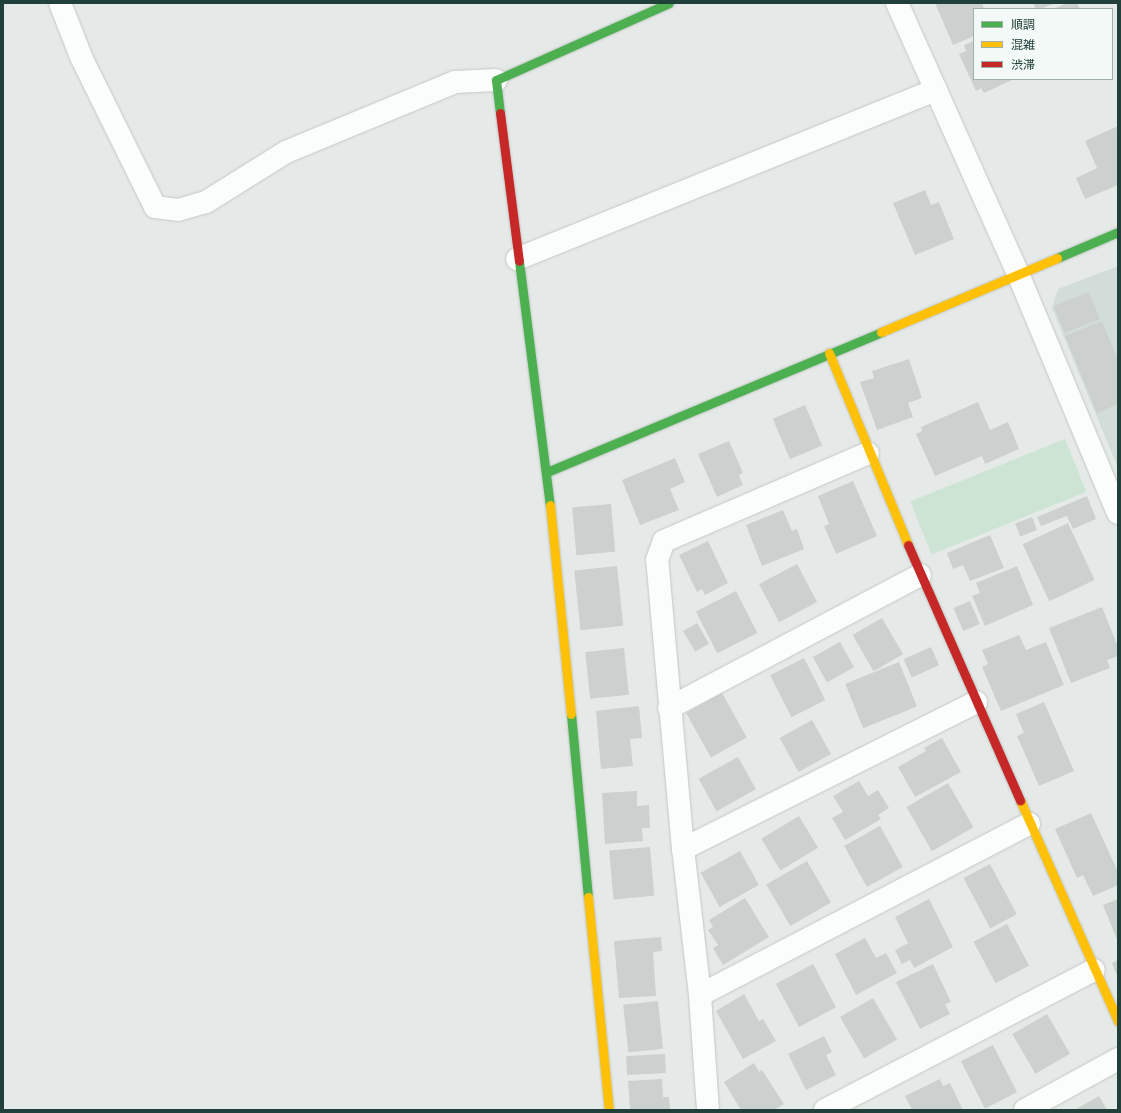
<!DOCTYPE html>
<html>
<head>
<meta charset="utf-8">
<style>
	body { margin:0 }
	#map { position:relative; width:1121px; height:1113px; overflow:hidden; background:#e5eae8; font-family:"Open Sans","Noto Sans JP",sans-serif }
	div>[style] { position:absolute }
	.built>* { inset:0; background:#d2dcd8 }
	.green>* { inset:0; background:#cde4d5; transform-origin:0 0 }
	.building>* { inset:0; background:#ccd1cf; transform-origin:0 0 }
	.roads { filter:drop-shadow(0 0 1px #c2c7c5) drop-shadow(0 0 1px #c2c7c5) }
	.street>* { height:22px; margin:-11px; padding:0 11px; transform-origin:11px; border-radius:11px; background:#fbfcfc }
	.fast>* { height:9px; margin:-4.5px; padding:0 4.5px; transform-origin:4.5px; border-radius:4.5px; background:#4caf50 }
	.slow>* { height:9px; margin:-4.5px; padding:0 4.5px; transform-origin:4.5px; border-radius:4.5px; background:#ffc107 }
	.jam>* { height:9px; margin:-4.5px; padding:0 4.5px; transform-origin:4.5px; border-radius:4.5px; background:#c62828 }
	span { translate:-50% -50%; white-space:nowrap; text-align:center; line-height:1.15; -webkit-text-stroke:4px #f3f9f6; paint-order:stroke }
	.frame { position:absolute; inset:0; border:4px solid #204039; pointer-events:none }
	.legend { position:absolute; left:973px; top:8px; width:140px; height:72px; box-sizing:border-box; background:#f3f9f6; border:1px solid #9fafaa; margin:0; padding:5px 7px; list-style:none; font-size:12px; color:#204039 }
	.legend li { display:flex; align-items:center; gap:8px; height:20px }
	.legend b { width:20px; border:1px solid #9fafaa }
</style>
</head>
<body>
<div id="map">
	<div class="built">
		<div style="clip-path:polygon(1118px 266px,1118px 468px,1052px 308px,1058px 289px)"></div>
	</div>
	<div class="green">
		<div style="left:1065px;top:439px;width:57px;height:167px;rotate:68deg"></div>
	</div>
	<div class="building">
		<div style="clip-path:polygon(935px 3px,982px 3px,984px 9px,974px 9px,974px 36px,953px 45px)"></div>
		<div style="clip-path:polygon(1033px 3px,1055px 3px,1041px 9px,1036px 9px)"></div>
		<div style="clip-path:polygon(1067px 3px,1077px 3px,1080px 9px,1053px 9px)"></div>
		<div style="clip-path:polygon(974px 41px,974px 79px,1014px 79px,984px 93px,981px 88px,976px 91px,959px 54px,966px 51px,964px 45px)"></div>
		<div style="clip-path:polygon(1118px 126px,1118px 185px,1085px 199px,1076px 178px,1097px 168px,1085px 141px)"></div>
		<div style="clip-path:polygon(925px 190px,931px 205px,939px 202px,954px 239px,915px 255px,893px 203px)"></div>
		<div style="left:1089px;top:292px;width:29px;height:38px;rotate:68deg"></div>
		<div style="clip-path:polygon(1102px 321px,1118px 360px,1118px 404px,1097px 413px,1065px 336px)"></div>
		<div style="clip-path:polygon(909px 359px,922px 398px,908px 403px,913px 417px,877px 430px,860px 382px,874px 378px,872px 371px)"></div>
		<div style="clip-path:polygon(978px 402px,990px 430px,1008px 422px,1019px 449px,985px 464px,982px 456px,935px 476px,916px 434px,922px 431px,921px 427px)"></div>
		<div style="left:805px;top:405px;width:44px;height:35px;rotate:67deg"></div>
		<div style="clip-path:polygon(729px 441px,743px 473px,739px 475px,743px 485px,717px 497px,698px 454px)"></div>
		<div style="clip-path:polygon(675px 458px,685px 482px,670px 489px,679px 510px,640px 525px,622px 480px)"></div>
		<div style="clip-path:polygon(853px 481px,877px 536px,836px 554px,824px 526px,829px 524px,818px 496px)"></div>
		<div style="clip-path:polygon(1087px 496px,1096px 519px,1073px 529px,1067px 516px,1041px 526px,1037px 517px)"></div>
		<div style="left:611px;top:504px;width:48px;height:39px;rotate:85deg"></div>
		<div style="clip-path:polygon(783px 510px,792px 531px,797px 529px,804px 549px,762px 566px,746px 525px)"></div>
		<div style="left:1032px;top:517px;width:14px;height:18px;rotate:69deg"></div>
		<div style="left:1068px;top:523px;width:63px;height:50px;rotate:65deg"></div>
		<div style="clip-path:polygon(990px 535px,1004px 568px,970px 581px,963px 565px,953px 569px,947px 553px)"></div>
		<div style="clip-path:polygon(708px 541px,728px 583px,705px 595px,702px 589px,697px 592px,679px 555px)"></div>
		<div style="left:797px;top:564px;width:43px;height:43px;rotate:62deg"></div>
		<div style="left:617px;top:566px;width:60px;height:43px;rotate:84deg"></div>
		<div style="clip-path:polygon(1017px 566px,1033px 605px,985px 626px,972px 596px,980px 593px,976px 583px)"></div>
		<div style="left:736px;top:591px;width:47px;height:45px;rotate:63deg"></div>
		<div style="left:970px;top:601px;width:25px;height:18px;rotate:67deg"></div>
		<div style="clip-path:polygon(1102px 607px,1118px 647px,1118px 656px,1107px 660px,1110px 668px,1071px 683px,1049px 628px)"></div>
		<div style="left:882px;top:618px;width:42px;height:34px;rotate:60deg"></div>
		<div style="left:697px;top:623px;width:24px;height:16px;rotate:60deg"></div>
		<div style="clip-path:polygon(1019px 635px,1026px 650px,1046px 642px,1064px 685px,1001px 711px,982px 667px,988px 664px,982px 650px)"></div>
		<div style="left:840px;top:642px;width:29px;height:31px;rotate:61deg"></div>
		<div style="left:931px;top:647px;width:20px;height:30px;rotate:66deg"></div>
		<div style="left:624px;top:648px;width:47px;height:39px;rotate:84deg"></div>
		<div style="left:804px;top:658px;width:47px;height:38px;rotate:63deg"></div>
		<div style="left:899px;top:662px;width:48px;height:58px;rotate:68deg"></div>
		<div style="left:722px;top:693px;width:51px;height:41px;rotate:61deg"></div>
		<div style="clip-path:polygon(1044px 702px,1074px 771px,1039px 786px,1017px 736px,1024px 733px,1016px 714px)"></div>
		<div style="clip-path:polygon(639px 706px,642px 738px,630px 739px,633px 766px,601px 769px,596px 711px)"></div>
		<div style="left:812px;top:720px;width:39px;height:37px;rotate:61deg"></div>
		<div style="clip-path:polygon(942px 738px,961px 772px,915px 797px,898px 767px,926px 751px,924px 748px)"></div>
		<div style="left:738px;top:757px;width:37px;height:45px;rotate:61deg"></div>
		<div style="clip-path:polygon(859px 781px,868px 796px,878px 790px,889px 808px,878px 815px,881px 819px,845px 840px,832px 818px,843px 812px,833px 796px)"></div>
		<div style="left:948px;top:783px;width:51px;height:48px;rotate:60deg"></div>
		<div style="clip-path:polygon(637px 791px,637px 806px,649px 805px,650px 828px,642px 828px,643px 841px,605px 844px,602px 793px)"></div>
		<div style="clip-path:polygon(1091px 813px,1118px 872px,1118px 885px,1093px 896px,1083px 875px,1077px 878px,1055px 829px)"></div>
		<div style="left:799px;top:816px;width:37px;height:44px;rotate:59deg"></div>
		<div style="left:880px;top:826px;width:47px;height:41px;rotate:61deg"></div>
		<div style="left:650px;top:847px;width:49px;height:41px;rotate:85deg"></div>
		<div style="left:740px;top:851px;width:39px;height:45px;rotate:61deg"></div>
		<div style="left:807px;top:861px;width:48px;height:47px;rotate:60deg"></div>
		<div style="left:990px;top:864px;width:57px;height:30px;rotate:62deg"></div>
		<div style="clip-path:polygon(745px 898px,769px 937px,723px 965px,713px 948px,718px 945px,708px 930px,713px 927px,709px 920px)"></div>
		<div style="clip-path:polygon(929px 899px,953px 947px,914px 968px,910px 960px,902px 964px,895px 950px,908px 943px,895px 917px)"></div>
		<div style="clip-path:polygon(1118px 899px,1118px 942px,1103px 905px)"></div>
		<div style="left:1007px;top:924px;width:47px;height:38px;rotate:62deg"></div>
		<div style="clip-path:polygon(661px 937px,662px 951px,653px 952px,656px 996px,619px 998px,614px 941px)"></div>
		<div style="clip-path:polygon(865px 938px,876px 958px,886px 953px,897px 973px,856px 995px,835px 954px)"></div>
		<div style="clip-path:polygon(1118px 960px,1118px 978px,1112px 963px)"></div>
		<div style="left:813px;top:964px;width:49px;height:42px;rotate:62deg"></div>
		<div style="clip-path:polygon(933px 964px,951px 1002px,945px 1004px,950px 1014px,920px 1029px,896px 982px)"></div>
		<div style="clip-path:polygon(744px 994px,759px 1021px,763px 1019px,776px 1041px,743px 1059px,716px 1011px)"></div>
		<div style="left:873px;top:998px;width:48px;height:38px;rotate:60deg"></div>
		<div style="left:658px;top:1001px;width:48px;height:35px;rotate:84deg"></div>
		<div style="left:1047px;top:1014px;width:46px;height:40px;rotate:60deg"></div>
		<div style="clip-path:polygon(824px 1036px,832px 1052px,826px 1055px,836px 1075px,806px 1090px,788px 1054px)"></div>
		<div style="left:993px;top:1045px;width:53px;height:36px;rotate:63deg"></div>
		<div style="left:665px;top:1054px;width:19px;height:39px;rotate:87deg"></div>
		<div style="clip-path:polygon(754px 1063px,759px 1072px,762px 1070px,784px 1104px,774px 1110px,741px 1110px,724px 1082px)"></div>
		<div style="clip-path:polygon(662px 1079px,663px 1097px,669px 1097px,670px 1110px,630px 1110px,628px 1081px)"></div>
		<div style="clip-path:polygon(940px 1079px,943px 1086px,950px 1083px,963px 1110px,912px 1110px,905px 1096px)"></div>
		<div style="clip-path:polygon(1099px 1096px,1107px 1110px,1074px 1110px)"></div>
	</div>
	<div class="roads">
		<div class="street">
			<div style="left:60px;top:3px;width:60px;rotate:68.6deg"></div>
			<div style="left:82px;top:59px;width:165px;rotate:63.7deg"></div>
			<div style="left:155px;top:207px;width:23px;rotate:7deg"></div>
			<div style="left:178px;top:210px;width:29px;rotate:-16deg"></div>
			<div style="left:206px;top:202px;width:94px;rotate:-32deg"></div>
			<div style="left:286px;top:152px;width:183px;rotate:-22.5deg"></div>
			<div style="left:455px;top:82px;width:41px;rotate:-2.8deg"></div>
			<div style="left:897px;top:3px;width:297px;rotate:65.9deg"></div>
			<div style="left:1018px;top:274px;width:259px;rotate:67.3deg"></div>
			<div style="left:517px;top:259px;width:452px;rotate:-22deg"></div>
			<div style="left:669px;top:708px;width:284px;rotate:-27.9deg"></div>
			<div style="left:683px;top:849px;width:328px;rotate:-26.6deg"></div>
			<div style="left:700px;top:995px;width:371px;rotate:-27.5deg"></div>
			<div style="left:708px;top:1110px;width:115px;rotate:-94deg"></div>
			<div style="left:700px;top:995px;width:147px;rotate:-96.6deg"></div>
			<div style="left:683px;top:849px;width:290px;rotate:-95.1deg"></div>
			<div style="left:657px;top:560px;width:20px;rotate:-70deg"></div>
			<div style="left:664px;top:541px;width:222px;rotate:-23.3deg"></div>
			<div style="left:825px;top:1110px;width:303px;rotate:-27.5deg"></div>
			<div style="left:1025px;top:1110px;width:106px;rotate:-28.7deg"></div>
		</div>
		<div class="fast">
			<div style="left:500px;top:113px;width:33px;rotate:-97deg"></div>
			<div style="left:496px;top:80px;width:189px;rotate:-24deg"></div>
			<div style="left:1057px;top:258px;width:66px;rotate:-23.1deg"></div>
			<div style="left:519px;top:261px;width:246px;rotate:82.8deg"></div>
			<div style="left:547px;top:472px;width:362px;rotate:-22.7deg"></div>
			<div style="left:571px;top:714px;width:184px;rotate:84.7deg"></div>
		</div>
		<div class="slow">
			<div style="left:881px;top:332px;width:191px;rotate:-22.8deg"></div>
			<div style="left:829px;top:353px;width:208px;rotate:67.6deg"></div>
			<div style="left:550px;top:505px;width:210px;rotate:84.3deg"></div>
			<div style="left:1020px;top:800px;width:242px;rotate:66.1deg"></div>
			<div style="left:588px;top:897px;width:214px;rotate:84.4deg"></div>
		</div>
		<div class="jam">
			<div style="left:500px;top:113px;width:149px;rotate:82.7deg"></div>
			<div style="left:908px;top:545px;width:279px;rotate:66.3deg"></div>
		</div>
	</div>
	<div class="frame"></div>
	<ul class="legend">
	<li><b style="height:5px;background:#4caf50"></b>順調</li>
	<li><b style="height:5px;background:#ffc107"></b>混雑</li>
	<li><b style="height:5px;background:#c62828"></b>渋滞</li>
	</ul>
</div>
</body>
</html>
